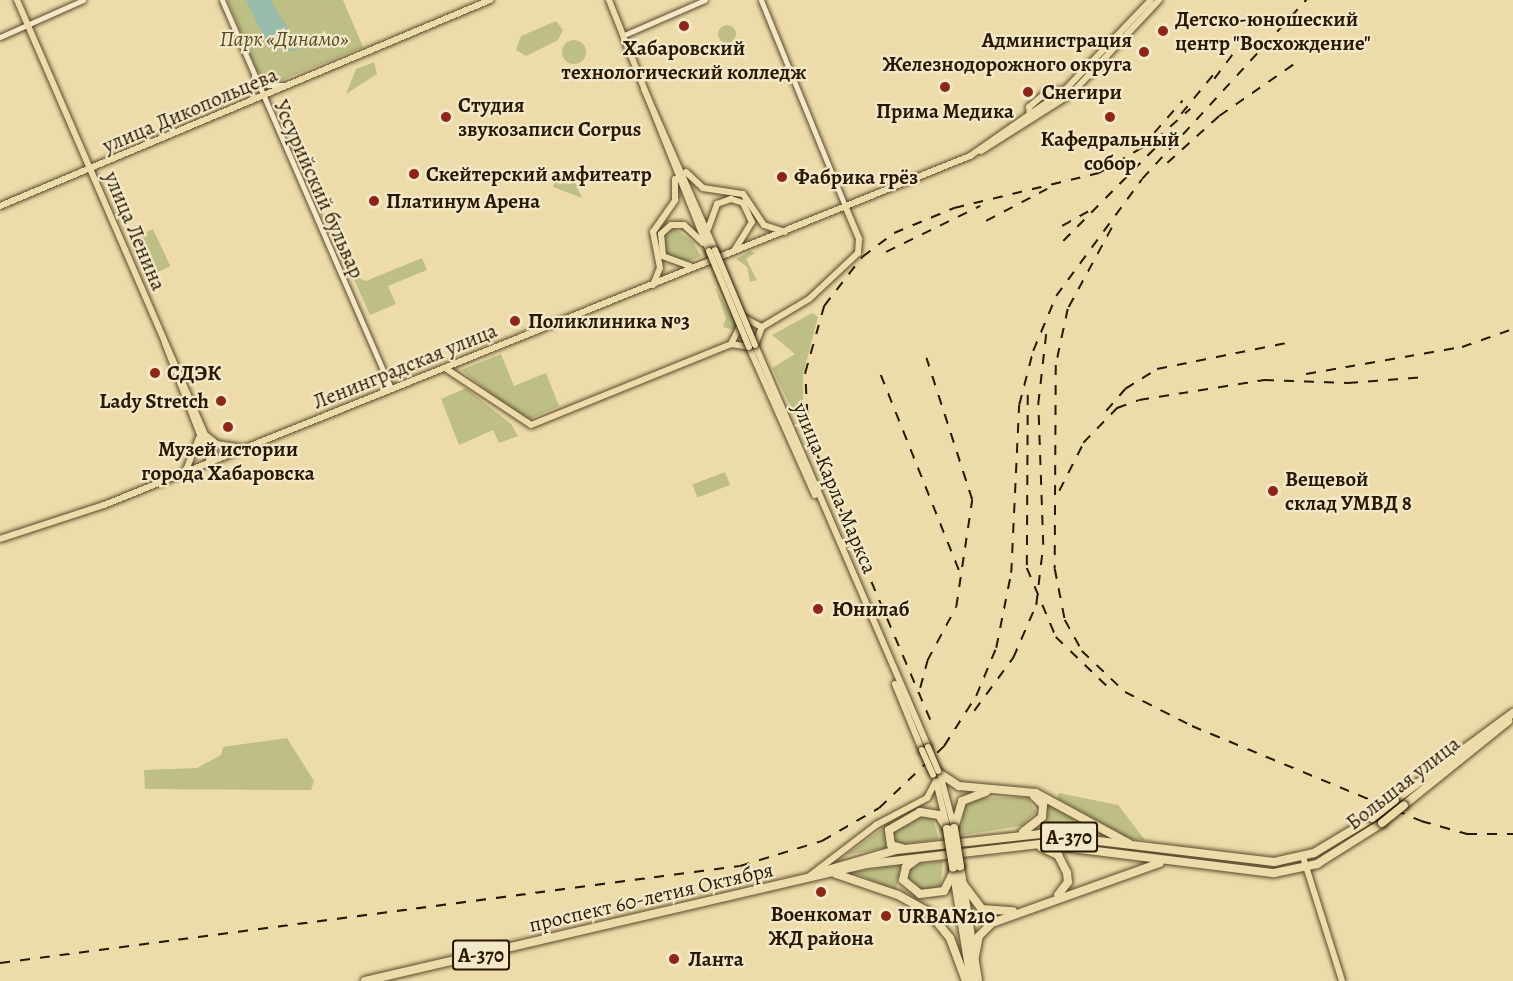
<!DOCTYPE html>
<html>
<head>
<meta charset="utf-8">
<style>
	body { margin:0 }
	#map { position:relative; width:1513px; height:981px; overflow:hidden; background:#eddca9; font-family:Alegreya,serif }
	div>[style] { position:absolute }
	.green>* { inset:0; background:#bdbf84; transform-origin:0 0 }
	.round { border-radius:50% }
	.water>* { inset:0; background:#99bbab }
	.roads { filter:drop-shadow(0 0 2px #59482c) drop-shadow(0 0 2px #59482c) }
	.minor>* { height:5px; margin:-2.5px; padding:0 2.5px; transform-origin:2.5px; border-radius:2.5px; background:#f3e8c7 }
	.major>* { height:6px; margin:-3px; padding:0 3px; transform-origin:3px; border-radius:3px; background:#eddca9 }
	.highway>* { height:8px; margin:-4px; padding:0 4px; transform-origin:4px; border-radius:4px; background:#eddca9 }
	.rail>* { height:1.5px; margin-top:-0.75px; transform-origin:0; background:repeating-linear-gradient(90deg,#281702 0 10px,transparent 0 20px) }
	.bridges { filter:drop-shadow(0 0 2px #281702) drop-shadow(0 0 2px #281702) }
	.major-bridge>* { height:6px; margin:-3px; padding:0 3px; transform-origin:3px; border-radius:3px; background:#eddca9 }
	.highway-bridge>* { height:8px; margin:-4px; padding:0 4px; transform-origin:4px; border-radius:4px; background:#eddca9 }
	.dots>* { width:16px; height:16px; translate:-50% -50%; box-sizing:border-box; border:3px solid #f3e8c7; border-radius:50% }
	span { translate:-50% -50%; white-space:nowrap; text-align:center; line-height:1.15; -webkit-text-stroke:4.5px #f3e8c7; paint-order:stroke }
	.shield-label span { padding:2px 4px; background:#f3e8c7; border:2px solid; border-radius:4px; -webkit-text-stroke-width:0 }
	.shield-label { font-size:20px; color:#281702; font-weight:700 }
	.poi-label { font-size:21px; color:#281702; font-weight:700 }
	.left { translate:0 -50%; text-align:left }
	.right { translate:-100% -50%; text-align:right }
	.park-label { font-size:21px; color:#554929; font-style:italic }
	.street-label { font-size:21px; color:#281702 }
</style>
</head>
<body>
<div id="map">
	<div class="green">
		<div style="clip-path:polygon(228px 0,343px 0,363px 47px,272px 84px,257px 71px)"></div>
		<div style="clip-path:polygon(556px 21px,563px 30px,558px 40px,526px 56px,516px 50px,521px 36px)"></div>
		<div class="round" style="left:718px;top:25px;width:18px;height:18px"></div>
		<div class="round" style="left:562px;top:40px;width:24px;height:24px"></div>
		<div style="clip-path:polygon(374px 62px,377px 74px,346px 94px,356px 69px)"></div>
		<div style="clip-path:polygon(558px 172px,575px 182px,582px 198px,553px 187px)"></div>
		<div style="clip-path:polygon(674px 228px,693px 242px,701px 256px,683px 264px,665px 256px,663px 235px)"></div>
		<div style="left:153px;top:229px;width:41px;height:21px;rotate:65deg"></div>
		<div style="clip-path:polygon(750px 251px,755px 253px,746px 259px,757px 280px,750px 282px,747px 267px,736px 259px)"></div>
		<div style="clip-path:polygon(422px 258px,427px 270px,388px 286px,396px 304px,370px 315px,352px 275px,366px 281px)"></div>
		<div style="clip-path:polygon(715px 287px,736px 323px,734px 330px,723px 327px,726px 318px)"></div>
		<div style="clip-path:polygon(812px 313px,818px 317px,803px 375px,803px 432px,772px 368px,795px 354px,772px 335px)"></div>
		<div style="clip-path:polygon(501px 354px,514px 386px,546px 373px,559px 406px,529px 419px,518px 416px,461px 370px)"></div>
		<div style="clip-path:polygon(466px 388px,511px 424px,518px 436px,499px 443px,493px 430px,459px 445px,441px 399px)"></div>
		<div style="left:725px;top:472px;width:14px;height:35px;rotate:69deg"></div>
		<div style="clip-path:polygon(287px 738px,314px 781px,311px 790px,145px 789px,144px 770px,197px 768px,221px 755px,223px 747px)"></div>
		<div style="clip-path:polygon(1059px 793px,1118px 805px,1145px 840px,1129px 839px,1057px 798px)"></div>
		<div style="clip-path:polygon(1027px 797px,1036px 812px,1021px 826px,962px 835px,963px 805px,972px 798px)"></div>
		<div style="clip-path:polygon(1045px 799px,1107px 836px,1038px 829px)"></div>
		<div style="clip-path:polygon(924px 815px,932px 817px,939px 839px,897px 845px,891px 839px,891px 833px)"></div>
		<div style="clip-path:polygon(890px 823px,885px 834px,891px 847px,846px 855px)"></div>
		<div style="clip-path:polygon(943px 861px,940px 887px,922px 892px,907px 881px,912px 865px)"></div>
		<div style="clip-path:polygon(901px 865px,896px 891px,852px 872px)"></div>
	</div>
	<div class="water">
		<div style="clip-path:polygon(246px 0,270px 0,297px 42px,296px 51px,269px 48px)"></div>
	</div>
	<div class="roads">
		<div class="minor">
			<div style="left:222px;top:0;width:424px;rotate:66.5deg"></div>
			<div style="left:761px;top:0;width:225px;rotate:67.8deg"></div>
			<div style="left:624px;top:35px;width:88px;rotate:-23.4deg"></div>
			<div style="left:0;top:37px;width:91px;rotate:-24deg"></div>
			<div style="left:254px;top:76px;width:17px;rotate:33deg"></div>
			<div style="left:268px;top:85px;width:18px"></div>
		</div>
		<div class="major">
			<div style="left:17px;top:0;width:499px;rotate:66.6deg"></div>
			<div style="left:609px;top:0;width:270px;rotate:68.3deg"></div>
			<div style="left:644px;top:89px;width:176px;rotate:66.2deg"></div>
			<div style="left:1030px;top:116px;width:9px;rotate:-96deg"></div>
			<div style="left:1029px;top:107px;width:23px;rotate:-40deg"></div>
			<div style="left:1047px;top:92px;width:18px;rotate:-6deg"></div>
			<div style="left:981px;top:151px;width:107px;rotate:-32.3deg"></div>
			<div style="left:1071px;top:94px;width:129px;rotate:-46.9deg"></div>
			<div style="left:686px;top:172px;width:23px;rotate:43deg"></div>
			<div style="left:703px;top:188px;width:40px;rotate:8.5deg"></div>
			<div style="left:743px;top:194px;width:37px;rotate:56deg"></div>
			<div style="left:764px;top:225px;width:22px;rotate:18deg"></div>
			<div style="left:0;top:206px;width:532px;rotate:-22.8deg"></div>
			<div style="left:846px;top:208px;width:34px;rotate:67deg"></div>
			<div style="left:859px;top:239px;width:14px;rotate:94deg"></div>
			<div style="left:858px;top:253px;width:67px;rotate:136.8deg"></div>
			<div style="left:809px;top:299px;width:55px;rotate:149.2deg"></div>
			<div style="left:762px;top:327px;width:19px;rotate:111deg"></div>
			<div style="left:755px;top:345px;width:438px;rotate:66.7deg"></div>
			<div style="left:708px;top:229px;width:27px;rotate:-70deg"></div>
			<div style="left:717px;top:204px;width:15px;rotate:-20deg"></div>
			<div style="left:731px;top:199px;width:13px;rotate:18deg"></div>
			<div style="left:743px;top:203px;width:21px;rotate:65deg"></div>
			<div style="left:752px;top:222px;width:32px;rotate:122deg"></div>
			<div style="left:690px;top:266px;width:29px;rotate:-160deg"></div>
			<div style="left:663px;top:256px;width:22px;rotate:-95deg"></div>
			<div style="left:661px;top:234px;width:13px;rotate:-42deg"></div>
			<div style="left:671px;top:225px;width:13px"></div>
			<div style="left:684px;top:225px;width:26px;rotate:43deg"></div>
			<div style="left:653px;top:285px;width:18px;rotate:-68deg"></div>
			<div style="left:660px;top:268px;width:37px;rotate:-101deg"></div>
			<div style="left:653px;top:232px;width:39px;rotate:-55deg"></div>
			<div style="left:675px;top:200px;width:21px;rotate:-90deg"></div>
			<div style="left:744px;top:318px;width:20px;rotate:27deg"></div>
			<div style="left:165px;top:343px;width:126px;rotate:69.1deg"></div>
			<div style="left:731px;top:344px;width:18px;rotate:9deg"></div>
			<div style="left:749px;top:347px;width:162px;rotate:66deg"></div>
			<div style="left:445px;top:368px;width:103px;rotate:33.5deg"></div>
			<div style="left:531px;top:425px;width:216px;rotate:-22deg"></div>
			<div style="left:731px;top:344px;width:20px;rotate:-63deg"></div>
			<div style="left:207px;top:436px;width:13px;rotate:39deg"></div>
			<div style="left:217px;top:444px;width:24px;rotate:9deg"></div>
			<div style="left:186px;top:470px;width:35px;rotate:-68deg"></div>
			<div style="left:0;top:539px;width:109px;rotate:-18.1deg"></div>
			<div style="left:104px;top:505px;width:934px;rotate:-21.95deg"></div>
			<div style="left:970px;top:156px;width:116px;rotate:-34.8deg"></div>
			<div style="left:1065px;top:90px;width:124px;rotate:-46.3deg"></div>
			<div style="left:895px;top:684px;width:71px;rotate:67.8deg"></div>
			<div style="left:940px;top:774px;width:55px;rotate:75.2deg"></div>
			<div style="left:936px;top:781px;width:46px;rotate:76.3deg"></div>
			<div style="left:1303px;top:857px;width:130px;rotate:72.5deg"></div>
			<div style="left:807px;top:878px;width:87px;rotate:-37.5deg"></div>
			<div style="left:876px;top:825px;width:58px;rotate:-27.9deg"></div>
			<div style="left:927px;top:798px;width:19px;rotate:-62deg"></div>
		</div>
		<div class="highway">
			<div style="left:939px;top:773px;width:24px;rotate:33deg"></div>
			<div style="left:959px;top:786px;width:77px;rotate:5.2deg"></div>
			<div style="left:1036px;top:793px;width:105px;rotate:28.5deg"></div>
			<div style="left:1395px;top:800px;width:147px;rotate:-36.4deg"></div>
			<div style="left:1404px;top:805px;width:134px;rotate:-38.9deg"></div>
			<div style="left:954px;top:828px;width:28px;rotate:-73deg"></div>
			<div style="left:962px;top:801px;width:26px;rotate:-21deg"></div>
			<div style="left:1023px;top:832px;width:24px;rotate:-38deg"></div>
			<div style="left:1042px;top:817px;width:12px;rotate:-85deg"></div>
			<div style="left:1043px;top:805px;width:13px;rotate:-135deg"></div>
			<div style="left:1041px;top:847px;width:19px;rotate:25deg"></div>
			<div style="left:1058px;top:855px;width:20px;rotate:63deg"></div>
			<div style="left:1067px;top:873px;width:9px;rotate:84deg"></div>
			<div style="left:1068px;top:882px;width:16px;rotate:128deg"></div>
			<div style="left:902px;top:848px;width:11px;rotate:-165deg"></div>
			<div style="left:891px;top:845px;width:15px;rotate:-98deg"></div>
			<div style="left:889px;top:830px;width:36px;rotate:-30deg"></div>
			<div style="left:920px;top:812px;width:19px;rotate:9deg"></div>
			<div style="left:939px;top:815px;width:16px;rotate:60deg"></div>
			<div style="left:917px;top:859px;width:14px;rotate:144deg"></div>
			<div style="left:906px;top:867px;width:13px;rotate:103deg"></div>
			<div style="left:903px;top:880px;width:22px;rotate:39deg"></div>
			<div style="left:920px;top:894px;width:24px;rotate:-7deg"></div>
			<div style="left:944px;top:891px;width:20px;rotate:-63deg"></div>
			<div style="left:960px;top:867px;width:115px;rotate:81deg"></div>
			<div style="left:953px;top:868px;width:114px;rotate:80.9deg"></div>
			<div style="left:817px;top:873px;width:82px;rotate:-16.2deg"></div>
			<div style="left:896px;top:850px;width:145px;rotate:-6.3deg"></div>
			<div style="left:1040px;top:834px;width:236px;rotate:6.8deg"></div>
			<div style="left:1274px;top:862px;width:41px;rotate:-12.7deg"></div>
			<div style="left:1314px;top:853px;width:68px;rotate:-31.1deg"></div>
			<div style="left:836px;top:874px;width:65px;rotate:18.7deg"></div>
			<div style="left:898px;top:895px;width:35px;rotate:29deg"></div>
			<div style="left:929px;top:912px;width:33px;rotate:51deg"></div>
			<div style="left:950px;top:938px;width:46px;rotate:69.6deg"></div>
			<div style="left:963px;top:884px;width:31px;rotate:53deg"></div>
			<div style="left:982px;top:909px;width:31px;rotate:4deg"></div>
			<div style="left:974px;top:961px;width:25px;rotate:-79deg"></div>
			<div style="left:979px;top:936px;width:18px;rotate:-45deg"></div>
			<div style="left:992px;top:923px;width:178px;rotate:-19.7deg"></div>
			<div style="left:365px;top:981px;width:515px;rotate:-13.12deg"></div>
			<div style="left:867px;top:864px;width:174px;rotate:-6.6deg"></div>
			<div style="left:1040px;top:844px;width:236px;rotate:7.1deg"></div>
			<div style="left:1274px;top:873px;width:44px;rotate:-11.8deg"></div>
			<div style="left:1317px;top:864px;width:77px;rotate:-32.2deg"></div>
		</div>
	</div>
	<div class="rail">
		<div style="left:1214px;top:79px;width:39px;rotate:-53deg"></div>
		<div style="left:1181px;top:114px;width:57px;rotate:-50.7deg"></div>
		<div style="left:1154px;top:133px;width:43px;rotate:-48.8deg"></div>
		<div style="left:1167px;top:163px;width:70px;rotate:-42.1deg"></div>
		<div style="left:1219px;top:116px;width:98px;rotate:-34.7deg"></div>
		<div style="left:986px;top:221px;width:69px;rotate:-27.7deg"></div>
		<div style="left:1062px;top:226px;width:31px;rotate:-29deg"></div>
		<div style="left:1112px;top:228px;width:92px;rotate:118.5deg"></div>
		<div style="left:1068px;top:309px;width:57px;rotate:102.1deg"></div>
		<div style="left:1056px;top:365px;width:204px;rotate:90.3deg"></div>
		<div style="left:1055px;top:569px;width:52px;rotate:78.9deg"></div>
		<div style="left:1065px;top:620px;width:35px;rotate:61deg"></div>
		<div style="left:1082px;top:651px;width:59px;rotate:43.6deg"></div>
		<div style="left:1125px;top:692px;width:75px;rotate:26.9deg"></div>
		<div style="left:1192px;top:726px;width:248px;rotate:22.5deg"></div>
		<div style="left:1421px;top:821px;width:48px;rotate:15.8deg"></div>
		<div style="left:1467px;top:834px;width:46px"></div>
		<div style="left:1063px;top:241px;width:135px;rotate:-45.3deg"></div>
		<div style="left:886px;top:252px;width:105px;rotate:-26.1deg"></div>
		<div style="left:1306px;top:374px;width:158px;rotate:-9.8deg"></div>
		<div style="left:1462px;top:347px;width:54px;rotate:-19.4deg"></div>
		<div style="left:881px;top:375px;width:210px;rotate:68.2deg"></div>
		<div style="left:1028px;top:395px;width:173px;rotate:90.3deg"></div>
		<div style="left:1027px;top:568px;width:75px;rotate:67.2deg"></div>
		<div style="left:1056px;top:637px;width:75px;rotate:43.9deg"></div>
		<div style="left:1106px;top:411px;width:29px;rotate:-49deg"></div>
		<div style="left:1125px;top:389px;width:38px;rotate:-32deg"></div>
		<div style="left:1157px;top:369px;width:137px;rotate:-11.4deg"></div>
		<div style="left:1083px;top:443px;width:49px;rotate:-45.8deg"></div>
		<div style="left:1117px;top:408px;width:23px;rotate:-20deg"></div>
		<div style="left:1139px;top:400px;width:127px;rotate:-9.1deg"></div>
		<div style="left:1264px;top:380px;width:84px;rotate:2deg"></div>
		<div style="left:1348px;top:383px;width:78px;rotate:-4.4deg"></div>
		<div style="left:1059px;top:491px;width:59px;rotate:-63deg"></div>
		<div style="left:920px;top:688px;width:28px;rotate:-75deg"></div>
		<div style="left:927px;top:661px;width:61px;rotate:-61.8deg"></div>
		<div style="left:956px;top:607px;width:108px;rotate:-81.5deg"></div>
		<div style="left:972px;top:500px;width:149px;rotate:-107.9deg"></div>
		<div style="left:974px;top:711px;width:66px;rotate:-53.7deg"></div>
		<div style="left:1013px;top:658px;width:58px;rotate:-66.5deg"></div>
		<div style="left:1036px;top:605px;width:60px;rotate:-83.3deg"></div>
		<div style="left:1043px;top:545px;width:141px;rotate:-92deg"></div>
		<div style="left:1038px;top:404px;width:70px;rotate:-83.5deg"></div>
		<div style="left:930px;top:720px;width:311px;rotate:-113.1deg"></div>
		<div style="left:808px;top:434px;width:61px;rotate:-92.8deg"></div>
		<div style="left:805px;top:373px;width:70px;rotate:-74.2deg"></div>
		<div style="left:824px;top:306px;width:62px;rotate:-52.2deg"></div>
		<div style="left:862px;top:257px;width:40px;rotate:-37deg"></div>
		<div style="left:894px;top:233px;width:65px;rotate:-22.6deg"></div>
		<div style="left:954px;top:208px;width:149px;rotate:-13.6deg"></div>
		<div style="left:1099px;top:173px;width:65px;rotate:-30.5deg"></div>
		<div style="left:1155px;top:140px;width:47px;rotate:-41.5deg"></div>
		<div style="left:0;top:963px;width:746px;rotate:-7.47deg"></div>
		<div style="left:740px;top:866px;width:86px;rotate:-17deg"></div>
		<div style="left:822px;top:841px;width:66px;rotate:-30.1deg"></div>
		<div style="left:879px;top:808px;width:90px;rotate:-43.6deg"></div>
		<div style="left:944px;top:746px;width:59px;rotate:-57.4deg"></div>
		<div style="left:976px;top:696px;width:52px;rotate:-67.4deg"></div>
		<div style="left:996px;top:648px;width:76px;rotate:-78.7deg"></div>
		<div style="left:1011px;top:573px;width:168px;rotate:-87.3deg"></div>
		<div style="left:1019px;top:405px;width:56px;rotate:-75.5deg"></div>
		<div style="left:1033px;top:351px;width:60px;rotate:-67.3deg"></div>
		<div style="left:1056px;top:296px;width:145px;rotate:-53.7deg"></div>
		<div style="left:1142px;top:179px;width:243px;rotate:-47.5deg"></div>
	</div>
	<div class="bridges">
		<div class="major-bridge">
			<div style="left:715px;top:250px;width:103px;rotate:67.2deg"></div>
			<div style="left:709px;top:251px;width:104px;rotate:67.4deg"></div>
			<div style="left:928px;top:747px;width:26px;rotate:67deg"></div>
			<div style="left:922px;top:750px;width:27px;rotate:66deg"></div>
		</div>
		<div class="highway-bridge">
			<div style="left:1372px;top:818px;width:29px;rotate:-38deg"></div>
			<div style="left:1382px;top:823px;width:28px;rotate:-39deg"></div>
			<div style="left:954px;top:828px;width:39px;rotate:81deg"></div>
			<div style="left:947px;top:829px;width:39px;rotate:81deg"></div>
		</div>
	</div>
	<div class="dots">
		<div style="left:684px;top:26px;background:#8f2418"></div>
		<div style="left:1163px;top:31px;background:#8f2418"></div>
		<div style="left:1144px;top:52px;background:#8f2418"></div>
		<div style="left:945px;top:87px;background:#8f2418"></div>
		<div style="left:1028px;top:92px;background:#8f2418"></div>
		<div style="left:446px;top:117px;background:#8f2418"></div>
		<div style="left:1110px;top:117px;background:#8f2418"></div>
		<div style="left:414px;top:174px;background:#8f2418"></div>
		<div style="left:782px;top:177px;background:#8f2418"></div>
		<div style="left:374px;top:201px;background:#8f2418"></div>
		<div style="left:515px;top:321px;background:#8f2418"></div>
		<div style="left:155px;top:373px;background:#8f2418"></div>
		<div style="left:221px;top:401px;background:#8f2418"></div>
		<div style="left:228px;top:427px;background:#8f2418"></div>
		<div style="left:1273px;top:491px;background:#8f2418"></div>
		<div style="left:818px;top:609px;background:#8f2418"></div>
		<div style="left:821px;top:892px;background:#8f2418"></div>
		<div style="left:886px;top:916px;background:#8f2418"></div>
		<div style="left:674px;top:959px;background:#8f2418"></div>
	</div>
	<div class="shield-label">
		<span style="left:1069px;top:837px">А-370</span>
		<span style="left:481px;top:955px">А-370</span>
	</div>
	<div class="poi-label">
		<span class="left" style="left:1175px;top:31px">Детско-юношеский<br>центр "Восхождение"</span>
		<span class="right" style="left:1132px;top:52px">Администрация<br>Железнодорожного округа</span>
		<span style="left:684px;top:60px">Хабаровский<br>технологический колледж</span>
		<span class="left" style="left:1042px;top:92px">Снегири</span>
		<span class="left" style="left:458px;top:117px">Студия<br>звукозаписи Corpus</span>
		<span style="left:945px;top:111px">Прима Медика</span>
		<span style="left:1110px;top:151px">Кафедральный<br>собор</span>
		<span class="left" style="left:426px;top:174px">Скейтерский амфитеатр</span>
		<span class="left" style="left:794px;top:177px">Фабрика грёз</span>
		<span class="left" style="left:386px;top:201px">Платинум Арена</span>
		<span class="left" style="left:528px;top:321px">Поликлиника №3</span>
		<span class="left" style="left:167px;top:373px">СДЭК</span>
		<span class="right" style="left:209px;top:401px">Lady Stretch</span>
		<span style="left:228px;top:461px">Музей истории<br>города Хабаровска</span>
		<span class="left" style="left:1285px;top:491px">Вещевой<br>склад УМВД 8</span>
		<span class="left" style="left:832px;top:609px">Юнилаб</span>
		<span style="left:821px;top:926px">Военкомат<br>ЖД района</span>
		<span class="left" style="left:898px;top:916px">URBAN210</span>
		<span class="left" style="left:688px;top:959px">Ланта</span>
	</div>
	<div class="park-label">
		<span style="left:284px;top:39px">Парк «Динамо»</span>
	</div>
	<div class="street-label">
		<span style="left:190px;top:110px;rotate:-23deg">улица Дикопольцева</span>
		<span style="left:319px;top:189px;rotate:66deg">Уссурийский бульвар</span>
		<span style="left:135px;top:231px;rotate:67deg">улица Ленина</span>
		<span style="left:405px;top:366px;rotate:-22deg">Ленинградская улица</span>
		<span style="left:835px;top:488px;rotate:67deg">улица Карла Маркса</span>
		<span style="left:1403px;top:783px;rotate:-38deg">Большая улица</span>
		<span style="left:651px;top:897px;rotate:-13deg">проспект 60-летия Октября</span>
	</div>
</div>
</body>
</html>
